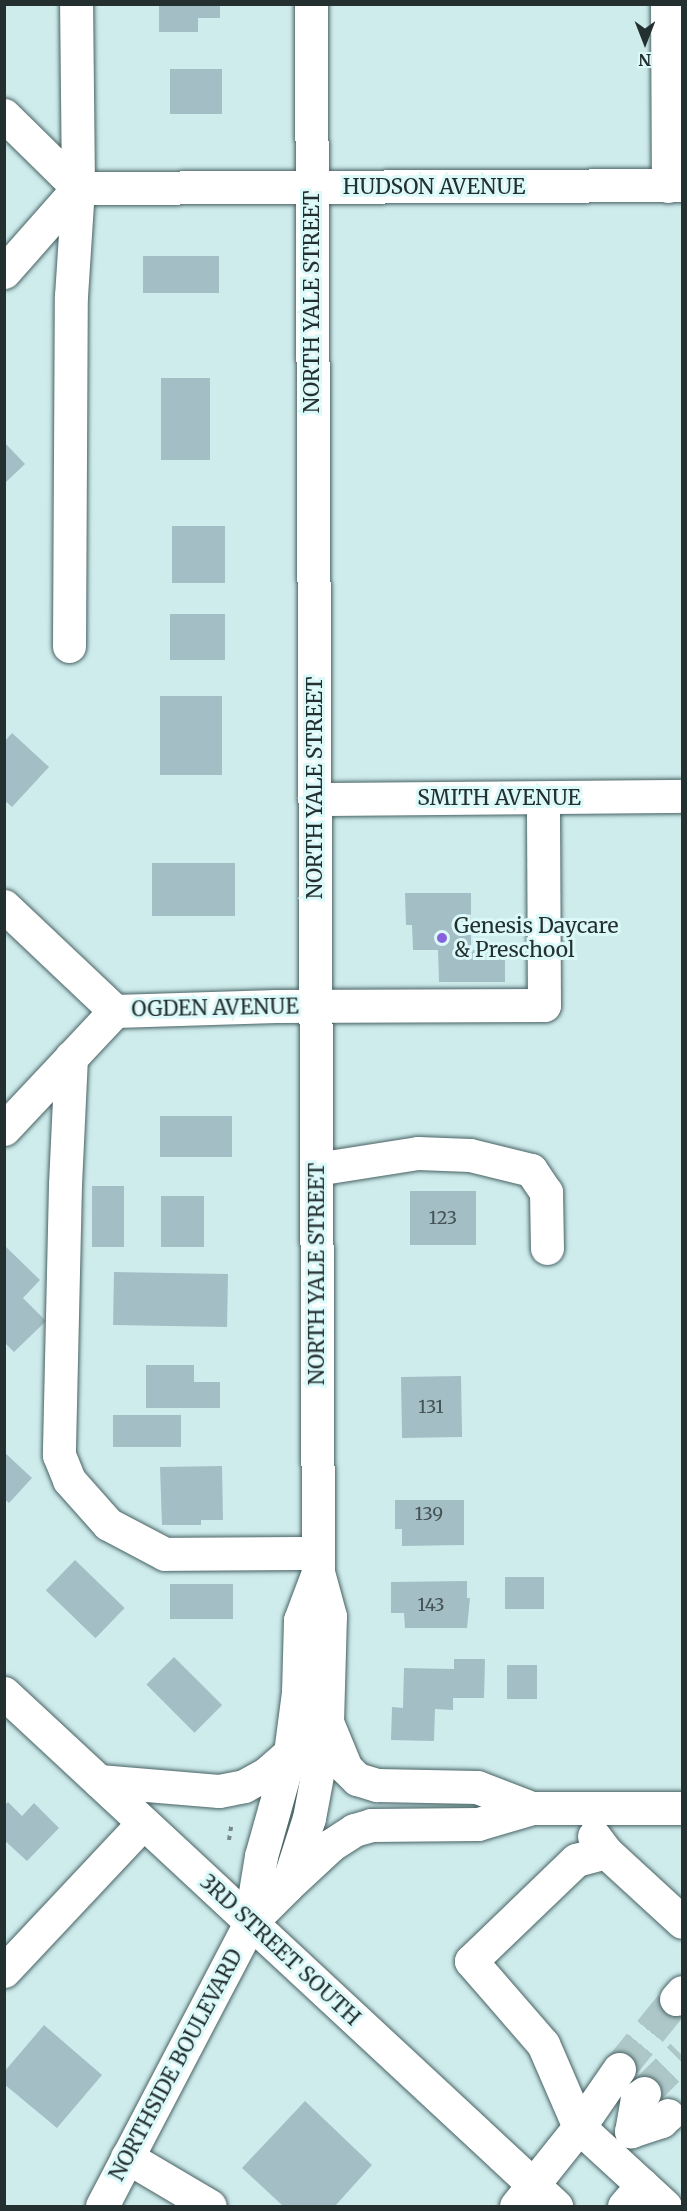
<!DOCTYPE html>
<html>
<head>
<meta charset="utf-8">
<style>
	body { margin:0 }
	#map { position:relative; width:687px; height:2211px; overflow:hidden; background:#cfeced; font-family:Merriweather,serif }
	div>[style] { position:absolute }
	.building>* { inset:0; background:#a4bec5; transform-origin:0 0 }
	.minor-tunnel>* { height:33px; margin-top:-16.5px; transform-origin:0; background:repeating-linear-gradient(90deg,#adc6c7 0 33px,transparent 0 49px) }
	.path>* { height:4px; margin-top:-2px; transform-origin:0; background:repeating-linear-gradient(90deg,#768a8b 0 4.5px,transparent 0 9px) }
	.roads { filter:drop-shadow(0 0 2px #486263) drop-shadow(0 0 2px #486263) }
	.minor>* { height:33px; margin:-16.5px; padding:0 16.5px; transform-origin:16.5px; border-radius:16.5px; background:#fff }
	.major>* { height:33px; margin:-16.5px; padding:0 16.5px; transform-origin:16.5px; border-radius:16.5px; background:#fff }
	.dots>* { width:16px; height:16px; translate:-50% -50%; box-sizing:border-box; border:3px solid #dcf9fa; border-radius:50% }
	span { translate:-50% -50%; white-space:nowrap; text-align:center; line-height:1.15; -webkit-text-stroke:6px #dcf9fa; paint-order:stroke }
	.number-label { font-size:18px; color:#445355 }
	.number-label span { -webkit-text-stroke-width:0 }
	.street-label { font-size:21px; color:#242f30 }
	.poi-label { font-size:21px; color:#242f30 }
	.left { translate:0 -50%; text-align:left }
	.frame { position:absolute; inset:0; border:6px solid #242f30; pointer-events:none }
	.north { position:absolute; left:615px; top:12px; width:60px; height:60px; -webkit-text-stroke:4px #dcf9fa; paint-order:stroke; rotate:180deg; font-size:16px; font-weight:700; line-height:24px; text-align:center; color:#242f30 }
	.north::after { content:''; display:block; margin:auto; width:21px; height:27px; background:#242f30; clip-path:polygon(50% 0,100% 100%,50% 72%,0 100%) }
</style>
</head>
<body>
<div id="map">
	<div class="building">
		<div style="clip-path:polygon(159px 4px,220px 4px,220px 18px,198px 18px,198px 32px,159px 32px)"></div>
		<div style="left:170px;top:69px;width:52px;height:45px"></div>
		<div style="left:143px;top:256px;width:76px;height:37px"></div>
		<div style="left:161px;top:378px;width:49px;height:82px"></div>
		<div style="clip-path:polygon(4px 442px,25px 464px,4px 484px)"></div>
		<div style="left:172px;top:526px;width:53px;height:57px"></div>
		<div style="left:170px;top:614px;width:55px;height:46px"></div>
		<div style="left:160px;top:696px;width:62px;height:79px"></div>
		<div style="clip-path:polygon(12px 733px,49px 767px,12px 807px,4px 800px,4px 742px)"></div>
		<div style="left:152px;top:863px;width:83px;height:53px"></div>
		<div style="clip-path:polygon(405px 893px,471px 893px,471px 950px,505px 950px,505px 982px,439px 982px,438px 950px,413px 950px,412px 925px,406px 925px)"></div>
		<div style="left:160px;top:1116px;width:72px;height:41px"></div>
		<div style="left:92px;top:1186px;width:32px;height:61px"></div>
		<div style="left:410px;top:1191px;width:66px;height:54px"></div>
		<div style="left:161px;top:1196px;width:43px;height:51px"></div>
		<div style="clip-path:polygon(4px 1245px,40px 1280px,23px 1298px,46px 1321px,14px 1352px,4px 1342px)"></div>
		<div style="left:114px;top:1272px;width:114px;height:53px;rotate:1deg"></div>
		<div style="clip-path:polygon(146px 1365px,194px 1365px,194px 1382px,220px 1382px,220px 1408px,146px 1408px)"></div>
		<div style="left:461px;top:1376px;width:61px;height:60px;rotate:89deg"></div>
		<div style="left:113px;top:1415px;width:68px;height:32px"></div>
		<div style="clip-path:polygon(4px 1452px,32px 1478px,9px 1503px,4px 1499px)"></div>
		<div style="clip-path:polygon(222px 1466px,223px 1520px,201px 1520px,201px 1525px,162px 1525px,160px 1467px)"></div>
		<div style="clip-path:polygon(395px 1500px,464px 1500px,464px 1545px,402px 1546px,402px 1529px,395px 1529px)"></div>
		<div style="left:75px;top:1560px;width:69px;height:42px;rotate:44deg"></div>
		<div style="left:544px;top:1577px;width:32px;height:39px;rotate:90deg"></div>
		<div style="clip-path:polygon(467px 1581px,467px 1598px,470px 1598px,467px 1628px,405px 1628px,404px 1613px,391px 1613px,391px 1582px)"></div>
		<div style="left:170px;top:1584px;width:63px;height:35px"></div>
		<div style="left:174px;top:1657px;width:68px;height:39px;rotate:45deg"></div>
		<div style="clip-path:polygon(454px 1659px,485px 1659px,484px 1698px,453px 1698px,453px 1710px,435px 1709px,434px 1741px,391px 1740px,392px 1707px,403px 1708px,404px 1668px,454px 1669px)"></div>
		<div style="left:507px;top:1665px;width:30px;height:34px"></div>
		<div style="clip-path:polygon(8px 1802px,22px 1816px,34px 1803px,59px 1828px,27px 1861px,4px 1840px,4px 1806px)"></div>
		<div style="clip-path:polygon(44px 2025px,102px 2075px,57px 2128px,4px 2084px,4px 2072px)"></div>
		<div style="clip-path:polygon(305px 2101px,372px 2165px,335px 2206px,283px 2206px,242px 2168px)"></div>
	</div>
	<div class="minor-tunnel">
		<div style="left:619px;top:2069px;width:90px;rotate:-50.8deg"></div>
		<div style="left:644px;top:2093px;width:54px;rotate:-45deg"></div>
	</div>
	<div class="path">
		<div style="left:229px;top:1840px;width:18px;rotate:-81deg"></div>
	</div>
	<div class="roads">
		<div class="minor">
			<div style="left:667px;top:4px;width:182px;rotate:89.7deg"></div>
			<div style="left:4px;top:115px;width:104px;rotate:44.6deg"></div>
			<div style="left:78px;top:188px;width:604px;rotate:-0.28deg"></div>
			<div style="left:4px;top:272px;width:112px;rotate:-48.6deg"></div>
			<div style="left:69px;top:646px;width:350px;rotate:-89.7deg"></div>
			<div style="left:71px;top:296px;width:108px;rotate:-86.3deg"></div>
			<div style="left:78px;top:188px;width:184px;rotate:-90.6deg"></div>
			<div style="left:315px;top:799px;width:367px;rotate:-0.5deg"></div>
			<div style="left:4px;top:906px;width:153px;rotate:43.4deg"></div>
			<div style="left:115px;top:1011px;width:161px;rotate:-1.8deg"></div>
			<div style="left:276px;top:1006px;width:268px;rotate:-0.2deg"></div>
			<div style="left:544px;top:1005px;width:207px;rotate:-90.3deg"></div>
			<div style="left:71px;top:1057px;width:127px;rotate:92.7deg"></div>
			<div style="left:65px;top:1184px;width:271px;rotate:91.3deg"></div>
			<div style="left:59px;top:1455px;width:27px;rotate:68deg"></div>
			<div style="left:69px;top:1480px;width:59px;rotate:48.4deg"></div>
			<div style="left:108px;top:1524px;width:64px;rotate:27.8deg"></div>
			<div style="left:165px;top:1554px;width:153px;rotate:-0.4deg"></div>
			<div style="left:4px;top:1129px;width:162px;rotate:-46.8deg"></div>
			<div style="left:316px;top:1169px;width:103px;rotate:-8.9deg"></div>
			<div style="left:418px;top:1153px;width:52px;rotate:2.2deg"></div>
			<div style="left:470px;top:1155px;width:63px;rotate:13.8deg"></div>
			<div style="left:531px;top:1170px;width:27px;rotate:56deg"></div>
			<div style="left:546px;top:1192px;width:56px;rotate:89deg"></div>
			<div style="left:327px;top:1722px;width:50px;rotate:67.6deg"></div>
			<div style="left:346px;top:1768px;width:16px;rotate:45deg"></div>
			<div style="left:357px;top:1779px;width:21px;rotate:17deg"></div>
			<div style="left:377px;top:1785px;width:100px;rotate:1.1deg"></div>
			<div style="left:477px;top:1787px;width:59px;rotate:20.9deg"></div>
			<div style="left:594px;top:1836px;width:20px;rotate:53deg"></div>
			<div style="left:606px;top:1852px;width:103px;rotate:42.6deg"></div>
			<div style="left:287px;top:1886px;width:60px;rotate:-43deg"></div>
			<div style="left:331px;top:1845px;width:27px;rotate:-33deg"></div>
			<div style="left:354px;top:1830px;width:18px;rotate:-16deg"></div>
			<div style="left:371px;top:1825px;width:107px;rotate:-0.5deg"></div>
			<div style="left:478px;top:1824px;width:56px;rotate:-16.5deg"></div>
			<div style="left:532px;top:1808px;width:150px"></div>
			<div style="left:4px;top:1971px;width:203px;rotate:-46.8deg"></div>
			<div style="left:676px;top:1999px;width:9px;rotate:-49deg"></div>
			<div style="left:619px;top:2069px;width:70px;rotate:124.6deg"></div>
			<div style="left:579px;top:2127px;width:117px;rotate:42.6deg"></div>
			<div style="left:644px;top:2093px;width:9px;rotate:144deg"></div>
			<div style="left:637px;top:2098px;width:34px;rotate:100deg"></div>
			<div style="left:631px;top:2131px;width:32px;rotate:-18deg"></div>
			<div style="left:661px;top:2121px;width:9px;rotate:-41deg"></div>
			<div style="left:127px;top:2157px;width:96px;rotate:30.6deg"></div>
			<div style="left:516px;top:2206px;width:101px;rotate:-51.4deg"></div>
			<div style="left:579px;top:2127px;width:90px;rotate:-113.4deg"></div>
			<div style="left:543px;top:2044px;width:110px;rotate:-130.9deg"></div>
			<div style="left:471px;top:1961px;width:146px;rotate:-43.9deg"></div>
			<div style="left:576px;top:1860px;width:31px;rotate:-15deg"></div>
			<div style="left:624px;top:2206px;width:28px;rotate:-49deg"></div>
		</div>
		<div class="major">
			<div style="left:4px;top:1693px;width:754px;rotate:42.9deg"></div>
			<div style="left:99px;top:1781px;width:120px;rotate:4.8deg"></div>
			<div style="left:219px;top:1791px;width:25px;rotate:-11deg"></div>
			<div style="left:244px;top:1786px;width:26px;rotate:-29deg"></div>
			<div style="left:267px;top:1773px;width:30px;rotate:-41deg"></div>
			<div style="left:250px;top:1923px;width:68px;rotate:-80.7deg"></div>
			<div style="left:261px;top:1856px;width:107px;rotate:-74.3deg"></div>
			<div style="left:290px;top:1753px;width:62px;rotate:-82.5deg"></div>
			<div style="left:298px;top:1692px;width:72px;rotate:-88.4deg"></div>
			<div style="left:300px;top:1620px;width:51px;rotate:-69.4deg"></div>
			<div style="left:102px;top:2206px;width:319px;rotate:-62.4deg"></div>
			<div style="left:250px;top:1923px;width:52px;rotate:-45deg"></div>
			<div style="left:287px;top:1886px;width:71px;rotate:-72.1deg"></div>
			<div style="left:309px;top:1818px;width:98px;rotate:-79.4deg"></div>
			<div style="left:327px;top:1722px;width:106px;rotate:-88.4deg"></div>
			<div style="left:330px;top:1616px;width:46px;rotate:-105.3deg"></div>
			<div style="left:318px;top:1572px;width:1568px;rotate:-90.26deg"></div>
		</div>
	</div>
	<div class="dots">
		<div style="left:442px;top:938px;background:#8862dc"></div>
	</div>
	<div class="number-label">
		<span style="left:443px;top:1218px">123</span>
		<span style="left:431px;top:1407px">131</span>
		<span style="left:429px;top:1514px">139</span>
		<span style="left:431px;top:1605px">143</span>
	</div>
	<div class="street-label">
		<span style="left:434px;top:187px">HUDSON AVENUE</span>
		<span style="left:312px;top:302px;rotate:-90deg">NORTH YALE STREET</span>
		<span style="left:315px;top:788px;rotate:-90deg">NORTH YALE STREET</span>
		<span style="left:499px;top:798px">SMITH AVENUE</span>
		<span style="left:215px;top:1008px;rotate:-1deg">OGDEN AVENUE</span>
		<span style="left:317px;top:1274px;rotate:-90deg">NORTH YALE STREET</span>
		<span style="left:280px;top:1950px;rotate:43deg">3RD STREET SOUTH</span>
		<span style="left:176px;top:2065px;rotate:-62deg">NORTHSIDE BOULEVARD</span>
	</div>
	<div class="poi-label">
		<span class="left" style="left:454px;top:938px">Genesis Daycare<br>&amp; Preschool</span>
	</div>
	<div class="frame"></div>
	<div class="north">N</div>
</div>
</body>
</html>
